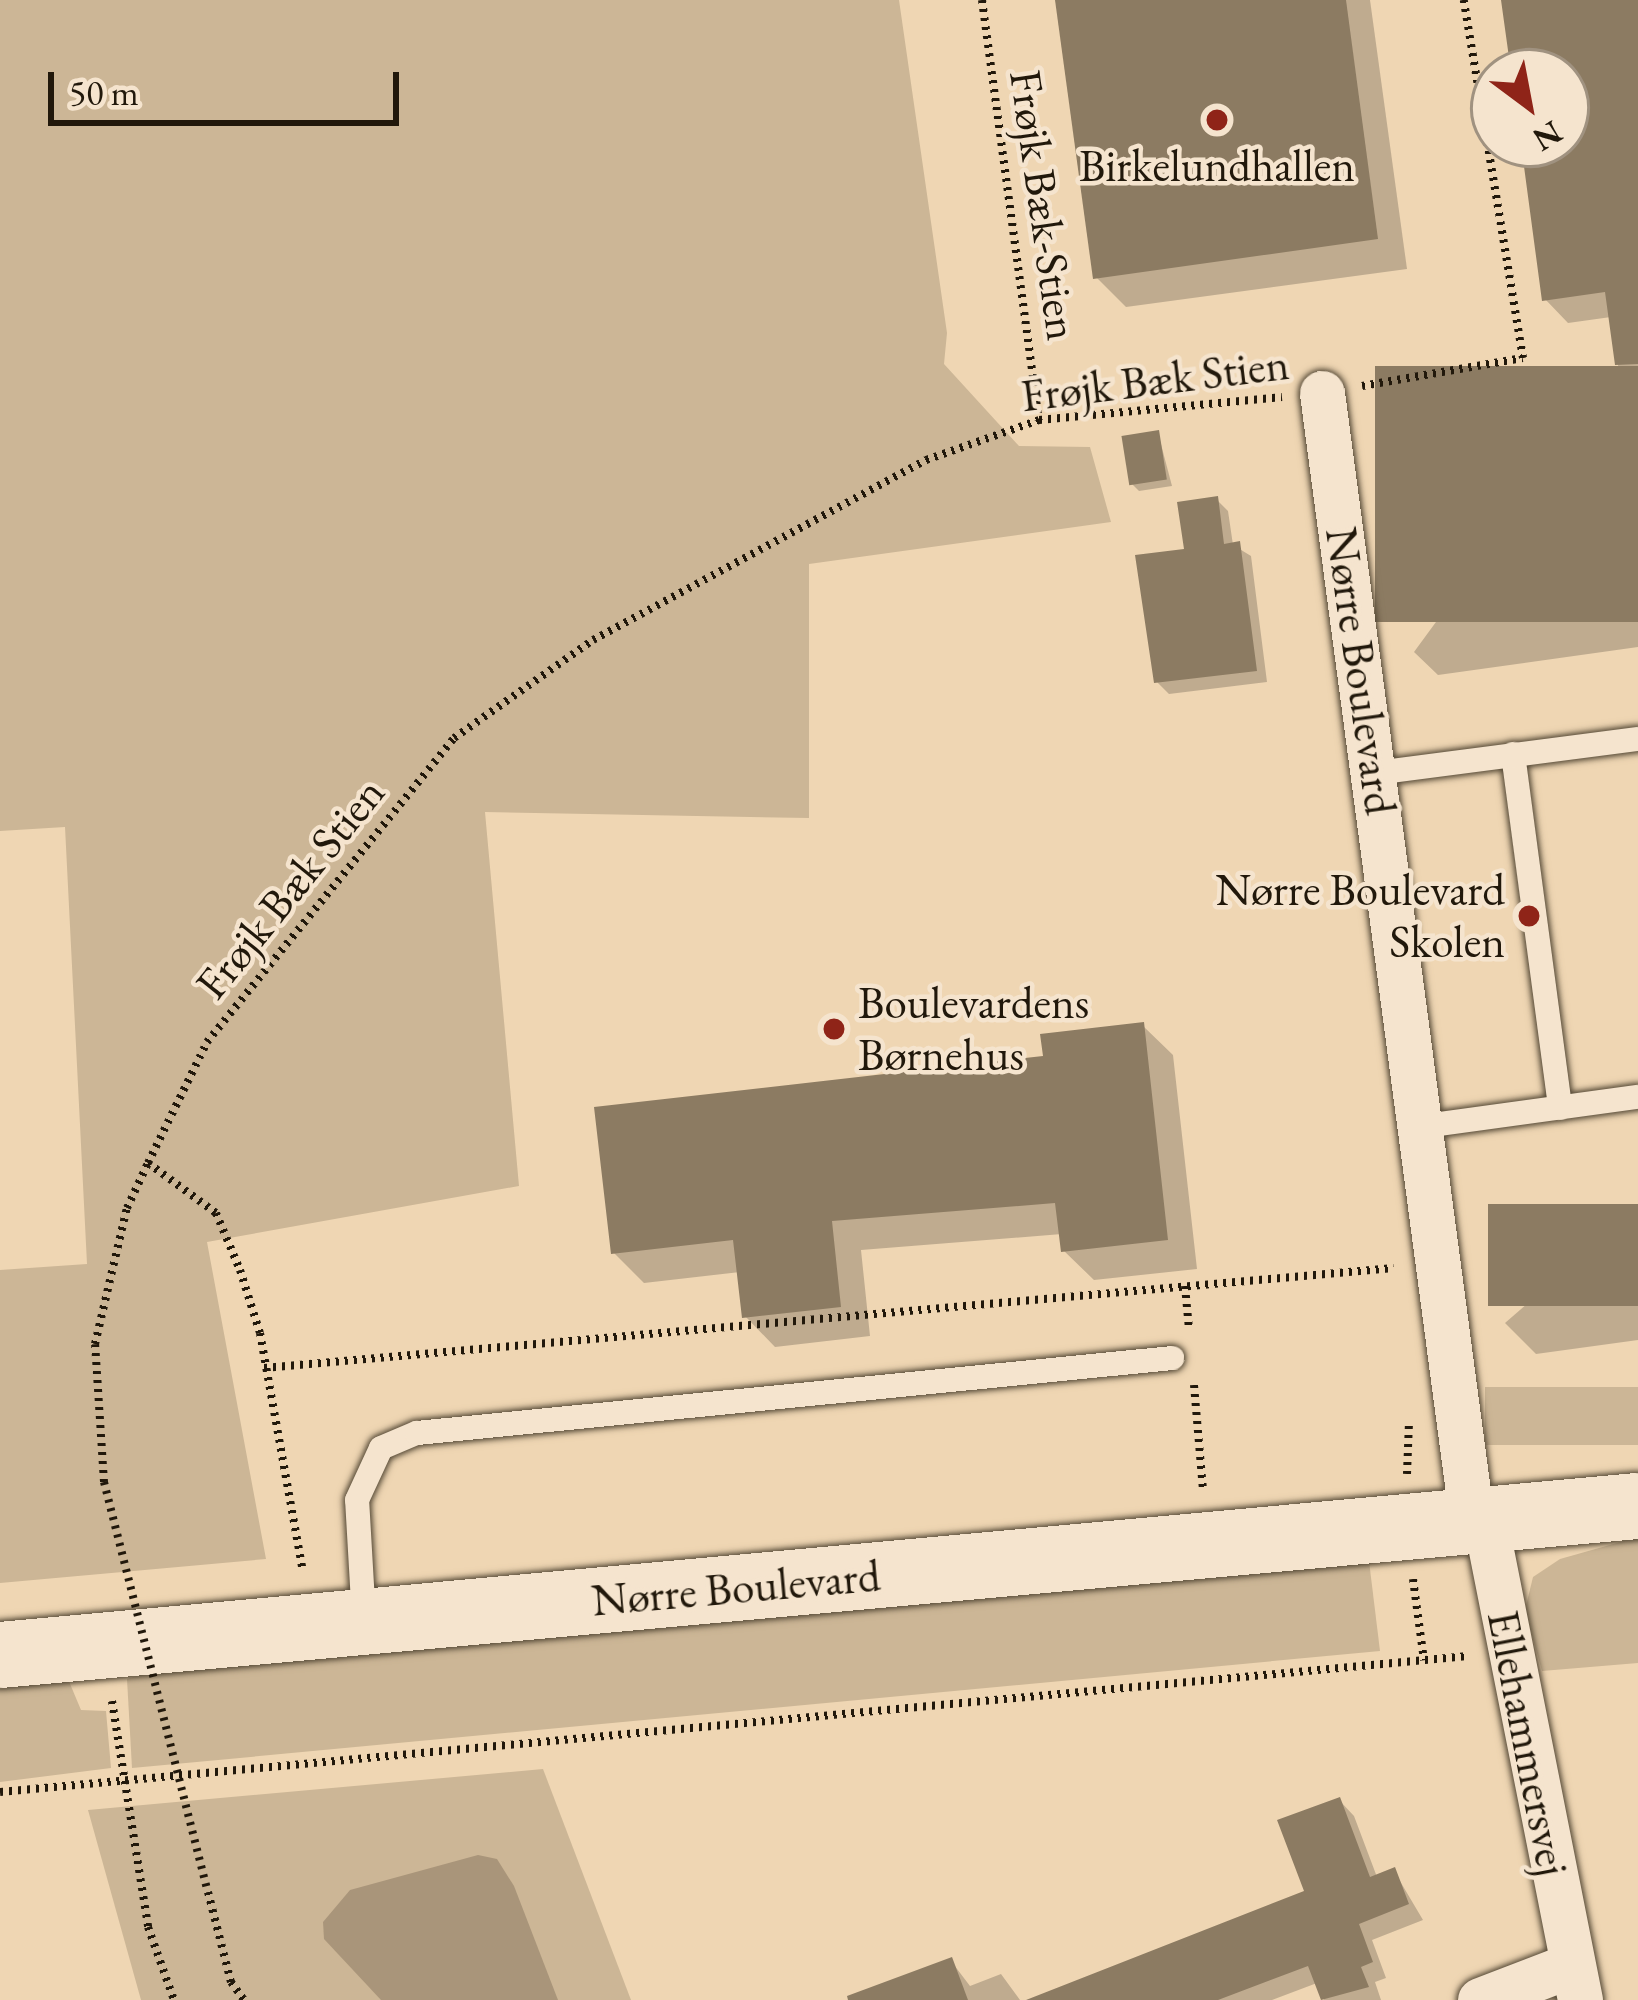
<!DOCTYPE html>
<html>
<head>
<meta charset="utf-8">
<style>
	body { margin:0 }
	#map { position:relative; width:1638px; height:2000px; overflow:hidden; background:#efd6b3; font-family:"EB Garamond",serif }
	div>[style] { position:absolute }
	.green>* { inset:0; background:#ccb696; transform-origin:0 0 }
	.water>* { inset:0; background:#a9957a }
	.shadow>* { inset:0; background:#0003 }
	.building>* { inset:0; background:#8c7b62; transform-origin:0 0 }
	.path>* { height:8px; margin-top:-4px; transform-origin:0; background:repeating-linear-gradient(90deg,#21180b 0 3px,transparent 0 9px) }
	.roads { filter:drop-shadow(0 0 3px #544835) drop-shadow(0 0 3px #544835) }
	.lane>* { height:24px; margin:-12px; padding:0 12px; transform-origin:12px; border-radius:12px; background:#f5e4ce }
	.street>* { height:45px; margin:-22.5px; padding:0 22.5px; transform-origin:22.5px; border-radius:22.5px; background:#f5e4ce }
	.secondary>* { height:66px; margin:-33px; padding:0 33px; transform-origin:33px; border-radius:33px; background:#f5e4ce }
	.path-bridge>* { height:8px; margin-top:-4px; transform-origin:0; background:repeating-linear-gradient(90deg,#21180b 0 3px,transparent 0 9px) }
	.dots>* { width:33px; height:33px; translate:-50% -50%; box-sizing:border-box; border:6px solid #f5e4ce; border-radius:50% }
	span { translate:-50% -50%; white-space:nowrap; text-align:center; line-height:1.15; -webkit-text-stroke:9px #f5e4ce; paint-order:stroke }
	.poi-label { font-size:45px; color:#21180b }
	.right { translate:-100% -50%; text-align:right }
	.left { translate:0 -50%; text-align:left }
	.street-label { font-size:45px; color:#21180b }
	.north { position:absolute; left:1470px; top:48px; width:120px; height:120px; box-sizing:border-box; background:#f5e4ce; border:3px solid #a09280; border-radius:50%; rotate:148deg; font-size:33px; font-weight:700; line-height:48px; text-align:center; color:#21180b }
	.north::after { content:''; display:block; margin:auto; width:42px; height:54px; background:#8f2418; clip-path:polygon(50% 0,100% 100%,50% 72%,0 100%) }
	.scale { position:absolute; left:48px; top:72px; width:351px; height:54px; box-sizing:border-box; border:6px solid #21180b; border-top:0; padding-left:15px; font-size:36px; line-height:42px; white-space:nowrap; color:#21180b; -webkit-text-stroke:9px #f5e4ce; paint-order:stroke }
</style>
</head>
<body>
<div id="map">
	<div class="green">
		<div style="clip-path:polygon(0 0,899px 0,947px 333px,944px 364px,1019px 446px,1090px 447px,1111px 522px,809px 564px,809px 818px,485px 812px,519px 1186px,207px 1242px,266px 1559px,0 1583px,0 1270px,87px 1264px,65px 827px,0 831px)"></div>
		<div style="left:1638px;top:1387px;width:58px;height:153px;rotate:90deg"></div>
		<div style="clip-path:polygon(1638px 1537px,1638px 1663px,1542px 1671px,1525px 1610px,1533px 1577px,1560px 1559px)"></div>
		<div style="clip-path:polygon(1369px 1561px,1380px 1651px,132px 1768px,127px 1679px,171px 1665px)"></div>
		<div style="clip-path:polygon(68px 1679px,81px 1710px,106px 1711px,111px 1768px,0 1782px,0 1689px)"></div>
		<div style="clip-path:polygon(543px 1769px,631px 2000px,141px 2000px,88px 1810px)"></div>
	</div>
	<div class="water">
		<div style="clip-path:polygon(478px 1855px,497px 1859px,514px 1886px,558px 2000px,381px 2000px,324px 1939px,323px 1922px,350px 1890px)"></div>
	</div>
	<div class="shadow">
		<div style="clip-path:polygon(1058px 0,1370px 0,1407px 269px,1126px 307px,1096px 277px)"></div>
		<div style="clip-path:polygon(1504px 0,1638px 0,1638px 647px,1438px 675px,1414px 652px,1619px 372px,1611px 317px,1568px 323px,1545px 299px,1524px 144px,1566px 144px,1566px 72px,1514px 72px)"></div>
		<div style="clip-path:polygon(1158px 433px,1172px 486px,1139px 491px,1132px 484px)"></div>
		<div style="clip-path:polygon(1217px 500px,1228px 511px,1233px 545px,1251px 556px,1267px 682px,1169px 694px,1157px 682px,1187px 551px)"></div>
		<div style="clip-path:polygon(1142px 1025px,1173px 1055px,1197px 1269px,1094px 1280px,1063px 1250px,1062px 1234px,861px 1250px,870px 1336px,775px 1347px,745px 1316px,740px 1272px,644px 1283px,614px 1253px,1046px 1059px)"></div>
		<div style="clip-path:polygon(1638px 1207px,1638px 1340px,1536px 1354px,1505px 1323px)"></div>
		<div style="clip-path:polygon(1339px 1800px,1354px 1816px,1377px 1877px,1394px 1871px,1423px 1920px,1372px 1940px,1386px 1978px,1375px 1982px,1381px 2000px,1324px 2000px,1317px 1983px,1272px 2000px,1098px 2000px,1308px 1893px)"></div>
		<div style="clip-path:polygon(951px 1961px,970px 1986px,1001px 1974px,1020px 2000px,867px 2000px)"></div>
	</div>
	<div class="building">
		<div style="clip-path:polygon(1055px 0,1346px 0,1378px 239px,1093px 279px)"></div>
		<div style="clip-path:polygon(1501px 0,1638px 0,1638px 364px,1615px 365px,1605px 292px,1542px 301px,1521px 144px,1566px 144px,1566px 72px,1511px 72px)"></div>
		<div style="left:1638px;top:366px;width:256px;height:263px;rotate:90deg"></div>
		<div style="left:1159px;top:430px;width:50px;height:38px;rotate:81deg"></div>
		<div style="clip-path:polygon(1218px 496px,1224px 544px,1240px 541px,1257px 671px,1154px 683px,1135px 555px,1184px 549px,1177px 502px)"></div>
		<div style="clip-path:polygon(1144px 1022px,1168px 1240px,1061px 1252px,1055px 1203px,832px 1221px,841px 1307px,742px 1318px,733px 1240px,611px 1254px,594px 1107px,1043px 1056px,1040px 1034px)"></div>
		<div style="left:1638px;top:1204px;width:102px;height:150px;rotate:90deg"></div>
		<div style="clip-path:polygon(1340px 1797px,1370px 1877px,1395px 1867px,1409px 1904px,1359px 1924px,1373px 1962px,1361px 1967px,1369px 1987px,1321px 2000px,1308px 1966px,1218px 2000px,1026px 2000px,1304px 1891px,1277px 1820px)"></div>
		<div style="clip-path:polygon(952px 1957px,968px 2000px,848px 2000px,847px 1996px)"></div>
	</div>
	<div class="path">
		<div style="left:982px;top:0;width:424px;rotate:82.3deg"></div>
		<div style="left:1362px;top:386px;width:163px;rotate:-9.9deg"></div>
		<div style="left:1523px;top:358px;width:363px;rotate:-99.4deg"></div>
		<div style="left:148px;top:1163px;width:84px;rotate:36.3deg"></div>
		<div style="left:216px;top:1213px;width:62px;rotate:67.2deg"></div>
		<div style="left:240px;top:1270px;width:66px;rotate:72.4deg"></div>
		<div style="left:260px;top:1333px;width:242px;rotate:79.8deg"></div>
		<div style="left:1185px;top:1286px;width:43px;rotate:84.7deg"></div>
		<div style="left:264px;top:1368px;width:1134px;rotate:-5.06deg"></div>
		<div style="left:1194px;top:1385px;width:105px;rotate:85.1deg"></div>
		<div style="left:1407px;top:1474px;width:51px;rotate:-87.8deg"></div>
		<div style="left:104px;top:1482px;width:138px;rotate:-93.7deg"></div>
		<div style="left:95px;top:1344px;width:140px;rotate:-76.8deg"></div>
		<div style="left:127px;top:1208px;width:50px;rotate:-65deg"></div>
		<div style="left:148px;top:1163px;width:135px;rotate:-64deg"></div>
		<div style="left:207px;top:1042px;width:392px;rotate:-50.9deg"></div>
		<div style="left:454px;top:738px;width:170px;rotate:-35.2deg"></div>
		<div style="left:593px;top:640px;width:379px;rotate:-28.4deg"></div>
		<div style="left:926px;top:460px;width:120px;rotate:-19.5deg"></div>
		<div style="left:1039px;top:420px;width:244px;rotate:-5.4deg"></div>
		<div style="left:1413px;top:1579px;width:82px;rotate:82.3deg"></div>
		<div style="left:112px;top:1701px;width:229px;rotate:80.9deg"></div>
		<div style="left:148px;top:1927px;width:77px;rotate:70.4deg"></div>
		<div style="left:0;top:1792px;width:1474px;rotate:-5.29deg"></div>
		<div style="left:208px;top:1892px;width:93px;rotate:75.7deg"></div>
		<div style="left:231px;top:1982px;width:22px;rotate:54deg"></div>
	</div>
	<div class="roads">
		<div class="lane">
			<div style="left:1513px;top:754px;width:357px;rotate:82.4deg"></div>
			<div style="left:1375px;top:773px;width:265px;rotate:-7.4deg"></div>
			<div style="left:1425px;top:1126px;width:215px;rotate:-7.8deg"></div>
			<div style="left:364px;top:1620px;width:120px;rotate:-93.3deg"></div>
			<div style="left:357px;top:1500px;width:57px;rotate:-65.2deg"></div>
			<div style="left:381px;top:1448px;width:39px;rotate:-23deg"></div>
			<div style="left:417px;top:1433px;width:759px;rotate:-5.67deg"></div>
		</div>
		<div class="street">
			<div style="left:1322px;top:393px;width:1138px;rotate:82.43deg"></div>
			<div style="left:1485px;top:1520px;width:489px;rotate:78.8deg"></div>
			<div style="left:1480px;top:2000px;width:97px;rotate:-21deg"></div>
		</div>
		<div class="secondary">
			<div style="left:0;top:1655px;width:1645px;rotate:-5.2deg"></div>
		</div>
	</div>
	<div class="path-bridge">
		<div style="left:104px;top:1482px;width:423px;rotate:75.8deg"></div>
	</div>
	<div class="dots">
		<div style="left:1217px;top:120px;background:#8f2418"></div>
		<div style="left:1529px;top:916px;background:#8f2418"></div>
		<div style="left:834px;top:1029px;background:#8f2418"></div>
	</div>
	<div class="poi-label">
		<span style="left:1217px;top:166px">Birkelundhallen</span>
		<span class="right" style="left:1505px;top:916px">Nørre Boulevard<br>Skolen</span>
		<span class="left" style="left:858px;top:1029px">Boulevardens<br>Børnehus</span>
	</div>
	<div class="street-label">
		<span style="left:1044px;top:205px;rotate:82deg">Frøjk Bæk-Stien</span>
		<span style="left:1155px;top:380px;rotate:-7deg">Frøjk Bæk Stien</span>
		<span style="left:1361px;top:671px;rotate:82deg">Nørre Boulevard</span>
		<span style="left:290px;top:888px;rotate:-51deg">Frøjk Bæk Stien</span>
		<span style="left:736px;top:1588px;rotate:-5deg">Nørre Boulevard</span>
		<span style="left:1528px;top:1743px;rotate:79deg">Ellehammersvej</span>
	</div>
	<div class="north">N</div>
	<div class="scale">50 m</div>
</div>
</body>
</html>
